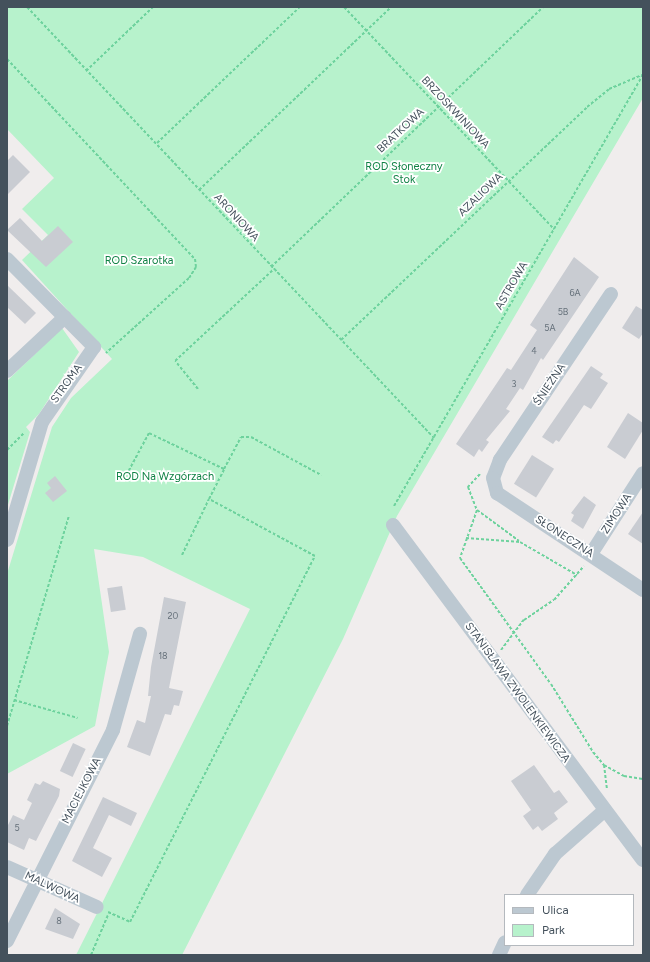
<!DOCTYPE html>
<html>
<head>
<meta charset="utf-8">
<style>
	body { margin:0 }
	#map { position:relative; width:650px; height:962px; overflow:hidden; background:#f0eded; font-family:Figtree,sans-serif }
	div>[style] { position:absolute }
	.green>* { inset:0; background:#b7f2cc }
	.building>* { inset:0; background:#c9ccd2; transform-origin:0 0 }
	.path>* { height:2px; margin-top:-1px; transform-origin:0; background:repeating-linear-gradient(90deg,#6dd29d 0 3px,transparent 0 5px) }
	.street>* { height:14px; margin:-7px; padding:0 7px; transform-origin:7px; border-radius:7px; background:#bcc8d1 }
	span { translate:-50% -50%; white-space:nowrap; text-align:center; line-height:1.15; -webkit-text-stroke:3.5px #fff; paint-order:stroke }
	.number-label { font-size:9px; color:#65707a }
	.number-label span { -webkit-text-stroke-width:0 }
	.street-label { font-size:11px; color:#44515c }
	.park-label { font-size:11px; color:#108245 }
	.frame { position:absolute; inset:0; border:8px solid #44515c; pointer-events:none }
	.legend { position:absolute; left:504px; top:894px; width:130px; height:52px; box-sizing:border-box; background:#fff; border:1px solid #b4b9be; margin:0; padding:5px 7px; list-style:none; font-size:12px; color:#44515c }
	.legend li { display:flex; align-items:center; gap:8px; height:20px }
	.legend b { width:20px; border:1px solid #b4b9be }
</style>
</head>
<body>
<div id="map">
	<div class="green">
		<div style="clip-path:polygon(7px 7px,643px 7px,643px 98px,397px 516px,343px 639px,182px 955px,76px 955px,250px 609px,143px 557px,94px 549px,109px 652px,95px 726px,7px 774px,7px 574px,52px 427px,71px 398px,112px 359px,22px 260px,48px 235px,22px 209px,54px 178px,7px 129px)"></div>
		<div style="clip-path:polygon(62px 328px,79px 352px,39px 414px,26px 427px,30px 432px,7px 508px,7px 381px)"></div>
	</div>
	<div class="building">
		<div style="clip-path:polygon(13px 155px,30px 172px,7px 195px,7px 161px)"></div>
		<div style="clip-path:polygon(20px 218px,42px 241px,58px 226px,73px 242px,46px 267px,7px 230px)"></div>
		<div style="clip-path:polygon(574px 257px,599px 277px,543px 360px,541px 358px,523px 390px,520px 388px,506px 409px,510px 411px,486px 440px,489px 442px,482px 452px,479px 449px,474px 457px,456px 444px,507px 368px,511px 370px,537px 330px,530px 325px)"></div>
		<div style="clip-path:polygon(7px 285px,36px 313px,25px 324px,7px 307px)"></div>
		<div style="clip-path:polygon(636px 306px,643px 310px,643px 333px,639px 339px,622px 328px)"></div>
		<div style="clip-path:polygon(591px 366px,603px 374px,600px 378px,608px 383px,591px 409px,584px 405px,559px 442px,556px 440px,553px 444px,542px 437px)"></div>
		<div style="clip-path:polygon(628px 413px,643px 423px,643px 430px,625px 459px,607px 447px)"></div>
		<div style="left:532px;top:455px;width:26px;height:34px;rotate:32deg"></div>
		<div style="clip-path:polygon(55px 476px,67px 491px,53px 502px,45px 493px,51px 488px,47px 483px)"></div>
		<div style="clip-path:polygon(584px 496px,596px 505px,583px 529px,571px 521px,574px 515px,571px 513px)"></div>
		<div style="clip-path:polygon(643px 512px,643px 544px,628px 534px)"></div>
		<div style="left:122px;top:586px;width:24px;height:15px;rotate:81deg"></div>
		<div style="clip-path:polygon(164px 597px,186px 602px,169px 688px,183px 691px,179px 706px,174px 705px,171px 715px,165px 714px,150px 756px,127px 747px,137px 720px,145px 723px,151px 696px,148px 696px,151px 667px)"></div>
		<div style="left:73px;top:743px;width:14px;height:31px;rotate:25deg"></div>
		<div style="clip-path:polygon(534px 765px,554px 793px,559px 790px,568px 802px,554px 813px,558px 819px,542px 831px,538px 826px,533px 830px,523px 816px,531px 810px,511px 781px)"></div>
		<div style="clip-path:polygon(43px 781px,60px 789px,59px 796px,36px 841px,29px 838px,24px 850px,7px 842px,7px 827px,13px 815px,24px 820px,32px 803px,27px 800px,35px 783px,40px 785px)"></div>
		<div style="clip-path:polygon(103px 797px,137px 813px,131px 826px,109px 815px,93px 848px,112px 858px,102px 877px,72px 861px)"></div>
		<div style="clip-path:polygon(55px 908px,80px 924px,73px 939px,45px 929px)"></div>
	</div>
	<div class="path">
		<div style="left:27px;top:7px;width:593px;rotate:46.64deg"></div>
		<div style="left:344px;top:7px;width:306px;rotate:46.6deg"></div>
		<div style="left:7px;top:59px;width:274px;rotate:46.8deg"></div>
		<div style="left:195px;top:259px;width:8px;rotate:83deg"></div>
		<div style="left:196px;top:267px;width:13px;rotate:122deg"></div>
		<div style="left:189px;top:278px;width:112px;rotate:137.9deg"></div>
		<div style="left:86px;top:71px;width:93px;rotate:-43.7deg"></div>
		<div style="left:157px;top:143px;width:197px;rotate:-43.6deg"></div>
		<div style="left:199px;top:190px;width:265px;rotate:-43.6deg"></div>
		<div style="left:271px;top:267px;width:376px;rotate:-43.7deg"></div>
		<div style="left:341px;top:340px;width:339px;rotate:-43.4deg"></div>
		<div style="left:587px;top:107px;width:28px;rotate:-39deg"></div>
		<div style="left:609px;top:89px;width:36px;rotate:-23deg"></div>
		<div style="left:198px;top:389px;width:36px;rotate:-129deg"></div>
		<div style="left:175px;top:361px;width:135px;rotate:-42.9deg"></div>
		<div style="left:7px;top:450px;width:24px;rotate:-45deg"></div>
		<div style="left:224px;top:469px;width:36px;rotate:-62deg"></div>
		<div style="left:241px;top:437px;width:10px"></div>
		<div style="left:251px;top:437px;width:80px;rotate:28.5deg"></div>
		<div style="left:480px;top:474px;width:18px;rotate:133deg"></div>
		<div style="left:468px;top:487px;width:25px;rotate:69deg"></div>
		<div style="left:477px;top:510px;width:51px;rotate:109.5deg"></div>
		<div style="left:460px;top:558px;width:155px;rotate:54.2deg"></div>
		<div style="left:551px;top:684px;width:80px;rotate:58.3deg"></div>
		<div style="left:593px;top:752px;width:17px;rotate:50deg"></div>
		<div style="left:604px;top:765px;width:23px;rotate:29deg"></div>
		<div style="left:624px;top:776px;width:19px;rotate:9deg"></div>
		<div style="left:394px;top:506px;width:499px;rotate:-60deg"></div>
		<div style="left:477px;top:510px;width:52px;rotate:36.4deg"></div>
		<div style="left:466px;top:538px;width:54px;rotate:4.2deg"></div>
		<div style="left:520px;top:542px;width:66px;rotate:30.1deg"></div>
		<div style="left:182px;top:555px;width:62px;rotate:-64.3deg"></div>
		<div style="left:501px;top:650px;width:38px;rotate:-53deg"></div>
		<div style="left:524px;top:620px;width:36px;rotate:-34deg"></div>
		<div style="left:554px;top:600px;width:45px;rotate:-48.6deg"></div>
		<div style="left:14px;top:700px;width:66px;rotate:15.7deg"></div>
		<div style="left:7px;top:726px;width:219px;rotate:-73.6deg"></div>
		<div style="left:604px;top:765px;width:24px;rotate:83deg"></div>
		<div style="left:108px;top:912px;width:24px;rotate:24deg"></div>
		<div style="left:130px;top:922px;width:410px;rotate:-63.2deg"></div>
		<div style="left:315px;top:556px;width:120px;rotate:-151.7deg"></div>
		<div style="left:209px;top:499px;width:34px;rotate:-63deg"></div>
		<div style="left:224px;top:469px;width:83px;rotate:-154.4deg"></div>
		<div style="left:149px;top:433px;width:44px;rotate:118.3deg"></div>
		<div style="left:91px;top:955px;width:43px;rotate:-67deg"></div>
	</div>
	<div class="street">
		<div style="left:7px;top:259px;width:124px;rotate:45.3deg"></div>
		<div style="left:94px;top:347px;width:91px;rotate:124.7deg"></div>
		<div style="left:42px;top:422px;width:123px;rotate:106.5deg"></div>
		<div style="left:611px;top:294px;width:200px;rotate:123.8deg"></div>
		<div style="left:500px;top:460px;width:19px;rotate:111deg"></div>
		<div style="left:493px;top:478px;width:16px;rotate:75deg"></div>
		<div style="left:497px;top:493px;width:175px;rotate:33.6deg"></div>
		<div style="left:7px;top:371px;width:79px;rotate:-43deg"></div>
		<div style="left:393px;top:525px;width:418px;rotate:53.3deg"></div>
		<div style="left:591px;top:554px;width:96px;rotate:-57.3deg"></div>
		<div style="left:7px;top:867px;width:98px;rotate:24deg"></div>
		<div style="left:527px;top:895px;width:50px;rotate:-55.7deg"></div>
		<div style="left:555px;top:854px;width:65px;rotate:-41.3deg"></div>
		<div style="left:7px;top:941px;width:236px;rotate:-63.3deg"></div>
		<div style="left:113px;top:730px;width:100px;rotate:-74.3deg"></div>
		<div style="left:499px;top:955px;width:14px;rotate:-65deg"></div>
	</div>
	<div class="number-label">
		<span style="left:575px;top:293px">6A</span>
		<span style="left:563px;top:312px">5B</span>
		<span style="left:550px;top:328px">5A</span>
		<span style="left:534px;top:351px">4</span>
		<span style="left:514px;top:384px">3</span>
		<span style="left:173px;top:616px">20</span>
		<span style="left:163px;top:656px">18</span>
		<span style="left:17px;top:828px">5</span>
		<span style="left:59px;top:921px">8</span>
	</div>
	<div class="street-label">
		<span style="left:455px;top:113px;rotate:47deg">BRZOSKWINIOWA</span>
		<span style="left:401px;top:131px;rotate:-43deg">BRATKOWA</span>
		<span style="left:481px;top:195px;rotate:-44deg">AZALIOWA</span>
		<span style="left:236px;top:218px;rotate:47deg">ARONIOWA</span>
		<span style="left:512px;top:286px;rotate:-60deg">ASTROWA</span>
		<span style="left:67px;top:384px;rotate:-54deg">STROMA</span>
		<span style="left:550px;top:385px;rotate:-56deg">ŚNIEŻNA</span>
		<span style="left:617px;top:514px;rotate:-57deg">ZIMOWA</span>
		<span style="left:564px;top:537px;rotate:33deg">SŁONECZNA</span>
		<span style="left:517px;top:693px;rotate:54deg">STANISŁAWA ZWOLENKIEWICZA</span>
		<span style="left:82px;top:791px;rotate:-63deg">MACIEJKOWA</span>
		<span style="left:52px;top:888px;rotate:25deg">MALWOWA</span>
	</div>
	<div class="park-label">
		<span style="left:404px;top:174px">ROD Słoneczny<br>Stok</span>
		<span style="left:139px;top:261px">ROD Szarotka</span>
		<span style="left:165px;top:477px">ROD Na Wzgórzach</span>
	</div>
	<div class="frame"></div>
	<ul class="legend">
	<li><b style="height:5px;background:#bcc8d1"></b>Ulica</li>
	<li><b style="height:11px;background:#b7f2cc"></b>Park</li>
	</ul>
</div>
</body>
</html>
